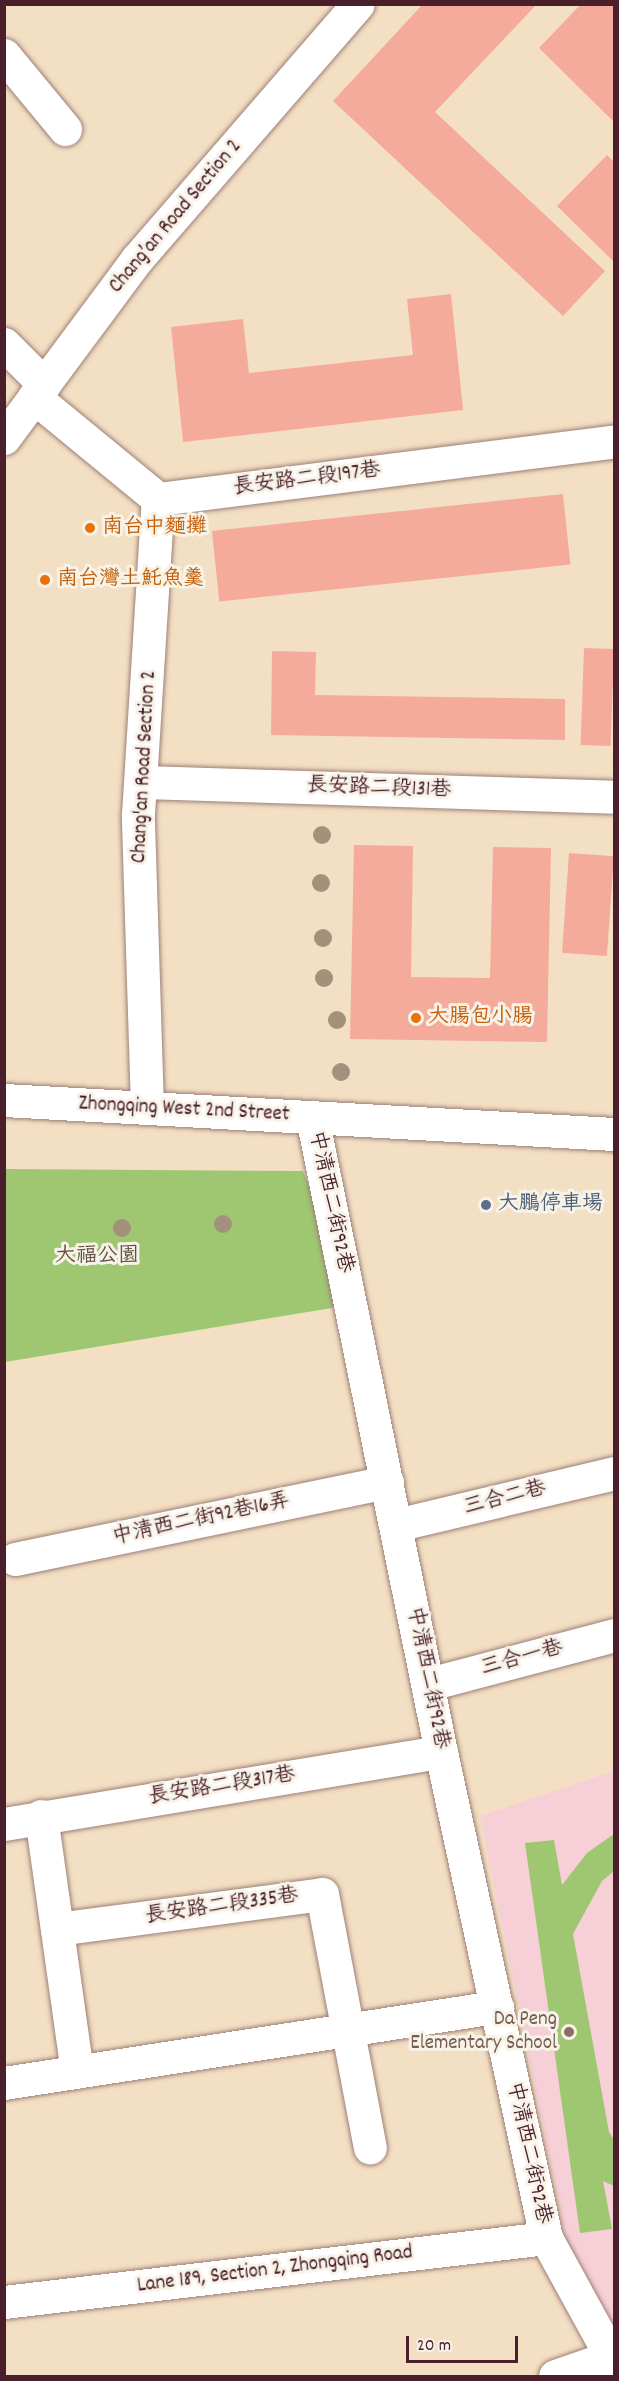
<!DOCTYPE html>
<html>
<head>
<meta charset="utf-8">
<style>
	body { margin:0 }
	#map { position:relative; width:619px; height:2381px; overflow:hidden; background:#f3dfc3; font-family:Dekko,"LXGW WenKai TC",sans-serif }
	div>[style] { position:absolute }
	.built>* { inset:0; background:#f6cfd7 }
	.green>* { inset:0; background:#9fc772 }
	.building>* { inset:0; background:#f5ab9b; transform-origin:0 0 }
	.roads { filter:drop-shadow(0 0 2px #9e7f77) drop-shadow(0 0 2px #9e7f77) }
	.minor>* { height:33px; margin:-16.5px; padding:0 16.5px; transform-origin:16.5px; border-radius:16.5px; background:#fff }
	.trees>* { width:18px; height:18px; margin:-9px; border-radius:50%; background:#a4917b }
	.dots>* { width:16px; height:16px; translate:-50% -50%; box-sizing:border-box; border:3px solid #f7f3e8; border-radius:50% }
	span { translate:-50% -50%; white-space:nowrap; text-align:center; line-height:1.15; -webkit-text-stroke:6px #f7f3e8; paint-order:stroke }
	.street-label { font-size:21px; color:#4a1f2b }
	.food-label { font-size:21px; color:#c56008 }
	.left { translate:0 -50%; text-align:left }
	.service-label { font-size:21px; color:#4e5e75 }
	.park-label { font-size:21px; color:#645140 }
	.education-label { font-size:21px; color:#785e54 }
	.right { translate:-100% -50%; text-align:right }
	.frame { position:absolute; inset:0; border:6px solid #4a1f2b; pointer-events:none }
	.scale { position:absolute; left:406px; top:2336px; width:112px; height:27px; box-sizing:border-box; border:3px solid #4a1f2b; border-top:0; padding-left:8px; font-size:18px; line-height:21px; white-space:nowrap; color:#4a1f2b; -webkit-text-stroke:4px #f7f3e8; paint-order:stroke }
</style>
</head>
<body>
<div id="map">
	<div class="built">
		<div style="clip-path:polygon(614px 1771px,614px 2344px,568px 2248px,480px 1816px)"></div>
	</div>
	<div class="green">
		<div style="clip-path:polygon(4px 1169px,303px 1171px,328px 1236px,344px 1306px,5px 1362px)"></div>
		<div style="clip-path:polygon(614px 1834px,614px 1871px,602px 1881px,573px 1934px,609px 2132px,614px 2140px,614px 2186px,603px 2181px,612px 2229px,580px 2233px,525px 1843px,554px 1840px,562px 1885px,587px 1853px)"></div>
	</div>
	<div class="building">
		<div style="clip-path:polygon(423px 4px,537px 4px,435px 112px,605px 271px,563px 316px,333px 101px)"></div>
		<div style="clip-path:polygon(581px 4px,614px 4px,614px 122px,539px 48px)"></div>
		<div style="clip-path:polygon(607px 155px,614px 162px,614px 262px,557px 206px)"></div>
		<div style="clip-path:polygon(451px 294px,463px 410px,183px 442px,171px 327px,243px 319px,249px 373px,413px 355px,407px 299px)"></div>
		<div style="left:563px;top:494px;width:71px;height:353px;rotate:84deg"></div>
		<div style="left:584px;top:648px;width:30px;height:97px;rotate:2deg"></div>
		<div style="clip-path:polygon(272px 651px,316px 652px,315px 695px,565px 699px,565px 740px,271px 735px)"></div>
		<div style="clip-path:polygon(354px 845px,413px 846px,411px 977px,490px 978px,493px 847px,551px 848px,547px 1042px,350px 1039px)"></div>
		<div style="left:569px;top:853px;width:45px;height:100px;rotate:4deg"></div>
	</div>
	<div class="roads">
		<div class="minor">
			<div style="left:4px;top:55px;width:96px;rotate:50.5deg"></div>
			<div style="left:4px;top:344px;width:57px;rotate:45deg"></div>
			<div style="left:34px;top:397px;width:161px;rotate:39.4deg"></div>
			<div style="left:158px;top:499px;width:460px;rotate:-7.2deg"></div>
			<div style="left:4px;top:438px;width:223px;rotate:-53.4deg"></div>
			<div style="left:137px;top:259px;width:337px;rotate:-49.1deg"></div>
			<div style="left:144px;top:782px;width:470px;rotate:1.8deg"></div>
			<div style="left:4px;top:1100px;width:611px;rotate:3.19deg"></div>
			<div style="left:147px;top:1108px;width:294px;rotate:-91.8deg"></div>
			<div style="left:138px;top:814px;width:316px;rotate:-86.4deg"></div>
			<div style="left:312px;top:1117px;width:648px;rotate:78.52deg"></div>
			<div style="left:441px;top:1752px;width:497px;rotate:77.8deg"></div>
			<div style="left:546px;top:2238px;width:141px;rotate:61.3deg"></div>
			<div style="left:396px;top:1525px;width:224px;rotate:-13.4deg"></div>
			<div style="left:15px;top:1559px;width:380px;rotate:-11.7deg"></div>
			<div style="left:429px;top:1684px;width:191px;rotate:-14.8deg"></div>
			<div style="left:41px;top:1816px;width:258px;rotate:82deg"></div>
			<div style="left:4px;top:1824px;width:443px;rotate:-9.4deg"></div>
			<div style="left:57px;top:1929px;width:267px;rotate:-7.5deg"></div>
			<div style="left:322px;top:1894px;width:258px;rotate:79.3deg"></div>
			<div style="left:4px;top:2083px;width:499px;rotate:-8.8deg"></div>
			<div style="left:4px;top:2302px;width:546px;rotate:-6.73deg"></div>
			<div style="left:555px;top:2376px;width:61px;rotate:-19deg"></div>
		</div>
	</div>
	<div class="trees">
		<div style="left:322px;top:835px"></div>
		<div style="left:321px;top:883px"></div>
		<div style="left:323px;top:938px"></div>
		<div style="left:324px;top:978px"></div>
		<div style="left:337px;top:1020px"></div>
		<div style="left:341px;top:1072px"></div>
		<div style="left:223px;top:1224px"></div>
		<div style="left:122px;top:1228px"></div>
	</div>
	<div class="dots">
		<div style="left:90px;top:528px;background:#e8710a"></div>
		<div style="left:45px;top:580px;background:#e8710a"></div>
		<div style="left:416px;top:1018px;background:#e8710a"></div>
		<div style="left:486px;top:1205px;background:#5c6f8a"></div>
		<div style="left:569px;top:2032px;background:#8d6e63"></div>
	</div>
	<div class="street-label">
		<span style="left:176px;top:217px;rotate:-50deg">Chang’an Road Section 2</span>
		<span style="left:307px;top:480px;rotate:-7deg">長安路二段197巷</span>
		<span style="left:145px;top:767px;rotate:-87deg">Chang'an Road Section 2</span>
		<span style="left:379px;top:789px;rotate:2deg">長安路二段131巷</span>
		<span style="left:184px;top:1110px;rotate:3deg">Zhongqing West 2nd Street</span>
		<span style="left:330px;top:1202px;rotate:78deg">中清西二街92巷</span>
		<span style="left:505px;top:1499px;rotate:-14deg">三合二巷</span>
		<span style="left:201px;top:1520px;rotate:-12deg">中清西二街92巷16弄</span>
		<span style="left:522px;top:1659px;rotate:-15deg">三合一巷</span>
		<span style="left:427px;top:1678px;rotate:79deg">中清西二街92巷</span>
		<span style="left:222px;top:1787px;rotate:-9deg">長安路二段317巷</span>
		<span style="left:222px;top:1907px;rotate:-8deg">長安路二段335巷</span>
		<span style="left:528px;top:2153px;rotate:78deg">中清西二街92巷</span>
		<span style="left:275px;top:2270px;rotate:-7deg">Lane 189, Section 2, Zhongqing Road</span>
	</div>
	<div class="food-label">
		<span class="left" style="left:102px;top:528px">南台中麵攤</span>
		<span class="left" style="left:57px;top:580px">南台灣土魠魚羹</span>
		<span class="left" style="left:428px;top:1018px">大腸包小腸</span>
	</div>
	<div class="service-label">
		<span class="left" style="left:498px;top:1205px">大鵬停車場</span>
	</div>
	<div class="park-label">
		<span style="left:97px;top:1257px">大福公園</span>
	</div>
	<div class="education-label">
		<span class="right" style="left:557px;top:2032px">Da Peng<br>Elementary School</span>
	</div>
	<div class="frame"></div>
	<div class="scale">20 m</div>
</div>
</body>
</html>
